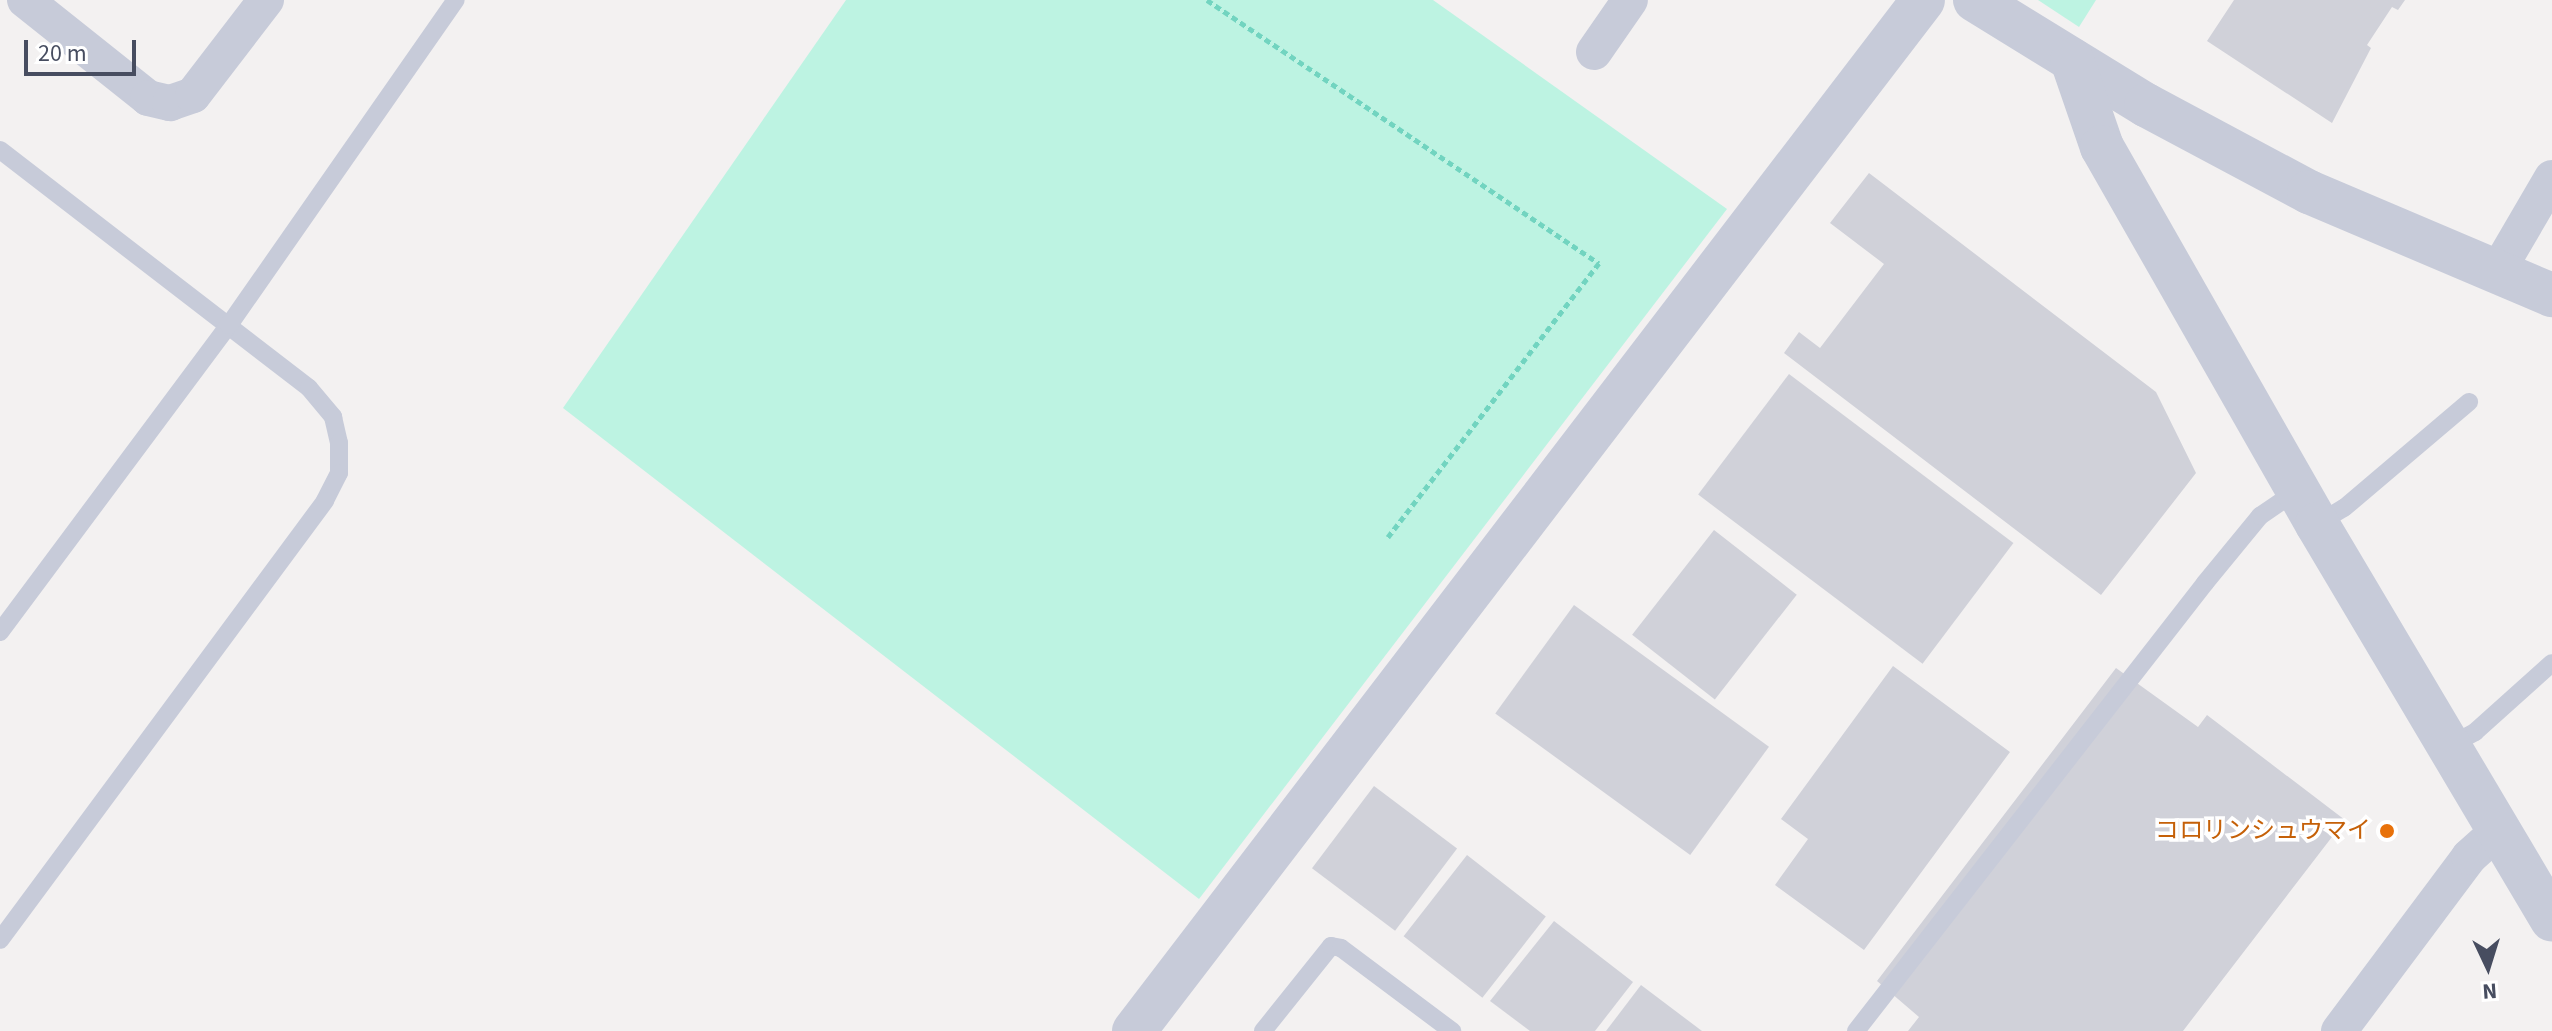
<!DOCTYPE html>
<html>
<head>
<meta charset="utf-8">
<style>
	body { margin:0 }
	#map { position:relative; width:2552px; height:1031px; overflow:hidden; background:#f3f1f1; font-family:"Source Sans 3","Noto Sans JP",sans-serif }
	div>[style] { position:absolute }
	.green>* { inset:0; background:#bdf3e2 }
	.building>* { inset:0; background:#d0d1d9; transform-origin:0 0 }
	.path>* { height:5px; margin-top:-2.5px; transform-origin:0; background:repeating-linear-gradient(90deg,#72d4c0 0 6px,transparent 0 10px) }
	.service>* { height:18px; margin:-9px; padding:0 9px; transform-origin:9px; border-radius:9px; background:#c7cbd9 }
	.minor>* { height:36px; margin:-18px; padding:0 18px; transform-origin:18px; border-radius:18px; background:#c7cbd9 }
	.tertiary>* { height:44px; margin:-22px; padding:0 22px; transform-origin:22px; border-radius:22px; background:#c7cbd9 }
	.dots>* { width:22px; height:22px; translate:-50% -50%; box-sizing:border-box; border:4px solid #fff; border-radius:50% }
	span { translate:-50% -50%; white-space:nowrap; text-align:center; line-height:1.15; -webkit-text-stroke:7px #fff; paint-order:stroke }
	.food-label { font-size:24px; color:#c56008 }
	.right { translate:-100% -50%; text-align:right }
	.north { position:absolute; left:2448px; top:927px; width:80px; height:80px; -webkit-text-stroke:6px #fff; paint-order:stroke; rotate:176deg; font-size:22px; font-weight:700; line-height:32px; text-align:center; color:#474d60 }
	.north::after { content:''; display:block; margin:auto; width:28px; height:36px; background:#474d60; clip-path:polygon(50% 0,100% 100%,50% 72%,0 100%) }
	.scale { position:absolute; left:24px; top:40px; width:112px; height:36px; box-sizing:border-box; border:4px solid #474d60; border-top:0; padding-left:10px; font-size:24px; line-height:28px; white-space:nowrap; color:#474d60; -webkit-text-stroke:6px #fff; paint-order:stroke }
</style>
</head>
<body>
<div id="map">
	<div class="green">
		<div style="clip-path:polygon(846px 0,1433px 0,1727px 209px,1199px 899px,563px 408px)"></div>
		<div style="clip-path:polygon(2038px 0,2096px 0,2079px 27px)"></div>
	</div>
	<div class="building">
		<div style="clip-path:polygon(2234px 0,2405px 0,2398px 10px,2392px 7px,2367px 45px,2371px 48px,2332px 123px,2207px 41px)"></div>
		<div style="clip-path:polygon(1869px 173px,2156px 392px,2196px 473px,2101px 595px,1784px 353px,1799px 332px,1820px 348px,1884px 264px,1830px 223px)"></div>
		<div style="left:1789px;top:374px;width:281px;height:151px;rotate:37deg"></div>
		<div style="left:1714px;top:530px;width:105px;height:133px;rotate:38deg"></div>
		<div style="left:1574px;top:605px;width:241px;height:134px;rotate:36deg"></div>
		<div style="clip-path:polygon(1893px 666px,2010px 752px,1864px 950px,1775px 885px,1808px 839px,1781px 819px)"></div>
		<div style="clip-path:polygon(2116px 668px,2198px 727px,2207px 715px,2345px 820px,2183px 1031px,1908px 1031px,1919px 1017px,1877px 981px)"></div>
		<div style="left:1374px;top:786px;width:104px;height:103px;rotate:37deg"></div>
		<div style="left:1467px;top:855px;width:100px;height:103px;rotate:38deg"></div>
		<div style="clip-path:polygon(1554px 921px,1633px 982px,1595px 1031px,1530px 1031px,1490px 1001px)"></div>
		<div style="clip-path:polygon(1641px 985px,1702px 1031px,1606px 1031px)"></div>
	</div>
	<div class="path">
		<div style="left:1207px;top:0;width:472px;rotate:33.9deg"></div>
		<div style="left:1599px;top:263px;width:346px;rotate:127.6deg"></div>
	</div>
	<div class="service">
		<div style="left:0;top:150px;width:390px;rotate:37.6deg"></div>
		<div style="left:309px;top:388px;width:38px;rotate:50deg"></div>
		<div style="left:333px;top:417px;width:27px;rotate:77deg"></div>
		<div style="left:339px;top:443px;width:30px;rotate:90deg"></div>
		<div style="left:339px;top:473px;width:31px;rotate:117deg"></div>
		<div style="left:325px;top:501px;width:546px;rotate:126.51deg"></div>
		<div style="left:2317px;top:524px;width:31px;rotate:-31deg"></div>
		<div style="left:2344px;top:508px;width:164px;rotate:-40.3deg"></div>
		<div style="left:0;top:632px;width:383px;rotate:-53.3deg"></div>
		<div style="left:229px;top:325px;width:396px;rotate:-55.1deg"></div>
		<div style="left:2447px;top:747px;width:32px;rotate:-28deg"></div>
		<div style="left:2475px;top:732px;width:103px;rotate:-41.9deg"></div>
		<div style="left:1263px;top:1031px;width:109px;rotate:-51.3deg"></div>
		<div style="left:1331px;top:946px;width:10px;rotate:11deg"></div>
		<div style="left:1341px;top:948px;width:139px;rotate:36.8deg"></div>
		<div style="left:1856px;top:1031px;width:568px;rotate:-52.08deg"></div>
		<div style="left:2205px;top:583px;width:87px;rotate:-50.6deg"></div>
		<div style="left:2260px;top:516px;width:46px;rotate:-34.4deg"></div>
	</div>
	<div class="minor">
		<div style="left:25px;top:0;width:157px;rotate:38.5deg"></div>
		<div style="left:148px;top:98px;width:23px;rotate:13deg"></div>
		<div style="left:170px;top:103px;width:24px;rotate:-19deg"></div>
		<div style="left:193px;top:95px;width:120px;rotate:-52.5deg"></div>
		<div style="left:1594px;top:52px;width:63px;rotate:-55.3deg"></div>
		<div style="left:2497px;top:272px;width:109px;rotate:-59.7deg"></div>
		<div style="left:2339px;top:1031px;width:217px;rotate:-53.2deg"></div>
		<div style="left:2469px;top:857px;width:38px;rotate:-42deg"></div>
	</div>
	<div class="tertiary">
		<div style="left:1975px;top:0;width:201px;rotate:31.6deg"></div>
		<div style="left:2146px;top:105px;width:185px;rotate:28.1deg"></div>
		<div style="left:2309px;top:192px;width:264px;rotate:23deg"></div>
		<div style="left:2072px;top:60px;width:92px;rotate:71deg"></div>
		<div style="left:2102px;top:147px;width:434px;rotate:60.3deg"></div>
		<div style="left:2317px;top:524px;width:460px;rotate:59.3deg"></div>
		<div style="left:1134px;top:1031px;width:1298px;rotate:-52.57deg"></div>
	</div>
	<div class="dots">
		<div style="left:2387px;top:831px;background:#e8710a"></div>
	</div>
	<div class="food-label">
		<span class="right" style="left:2371px;top:831px">コロリンシュウマイ</span>
	</div>
	<div class="north">N</div>
	<div class="scale">20 m</div>
</div>
</body>
</html>
